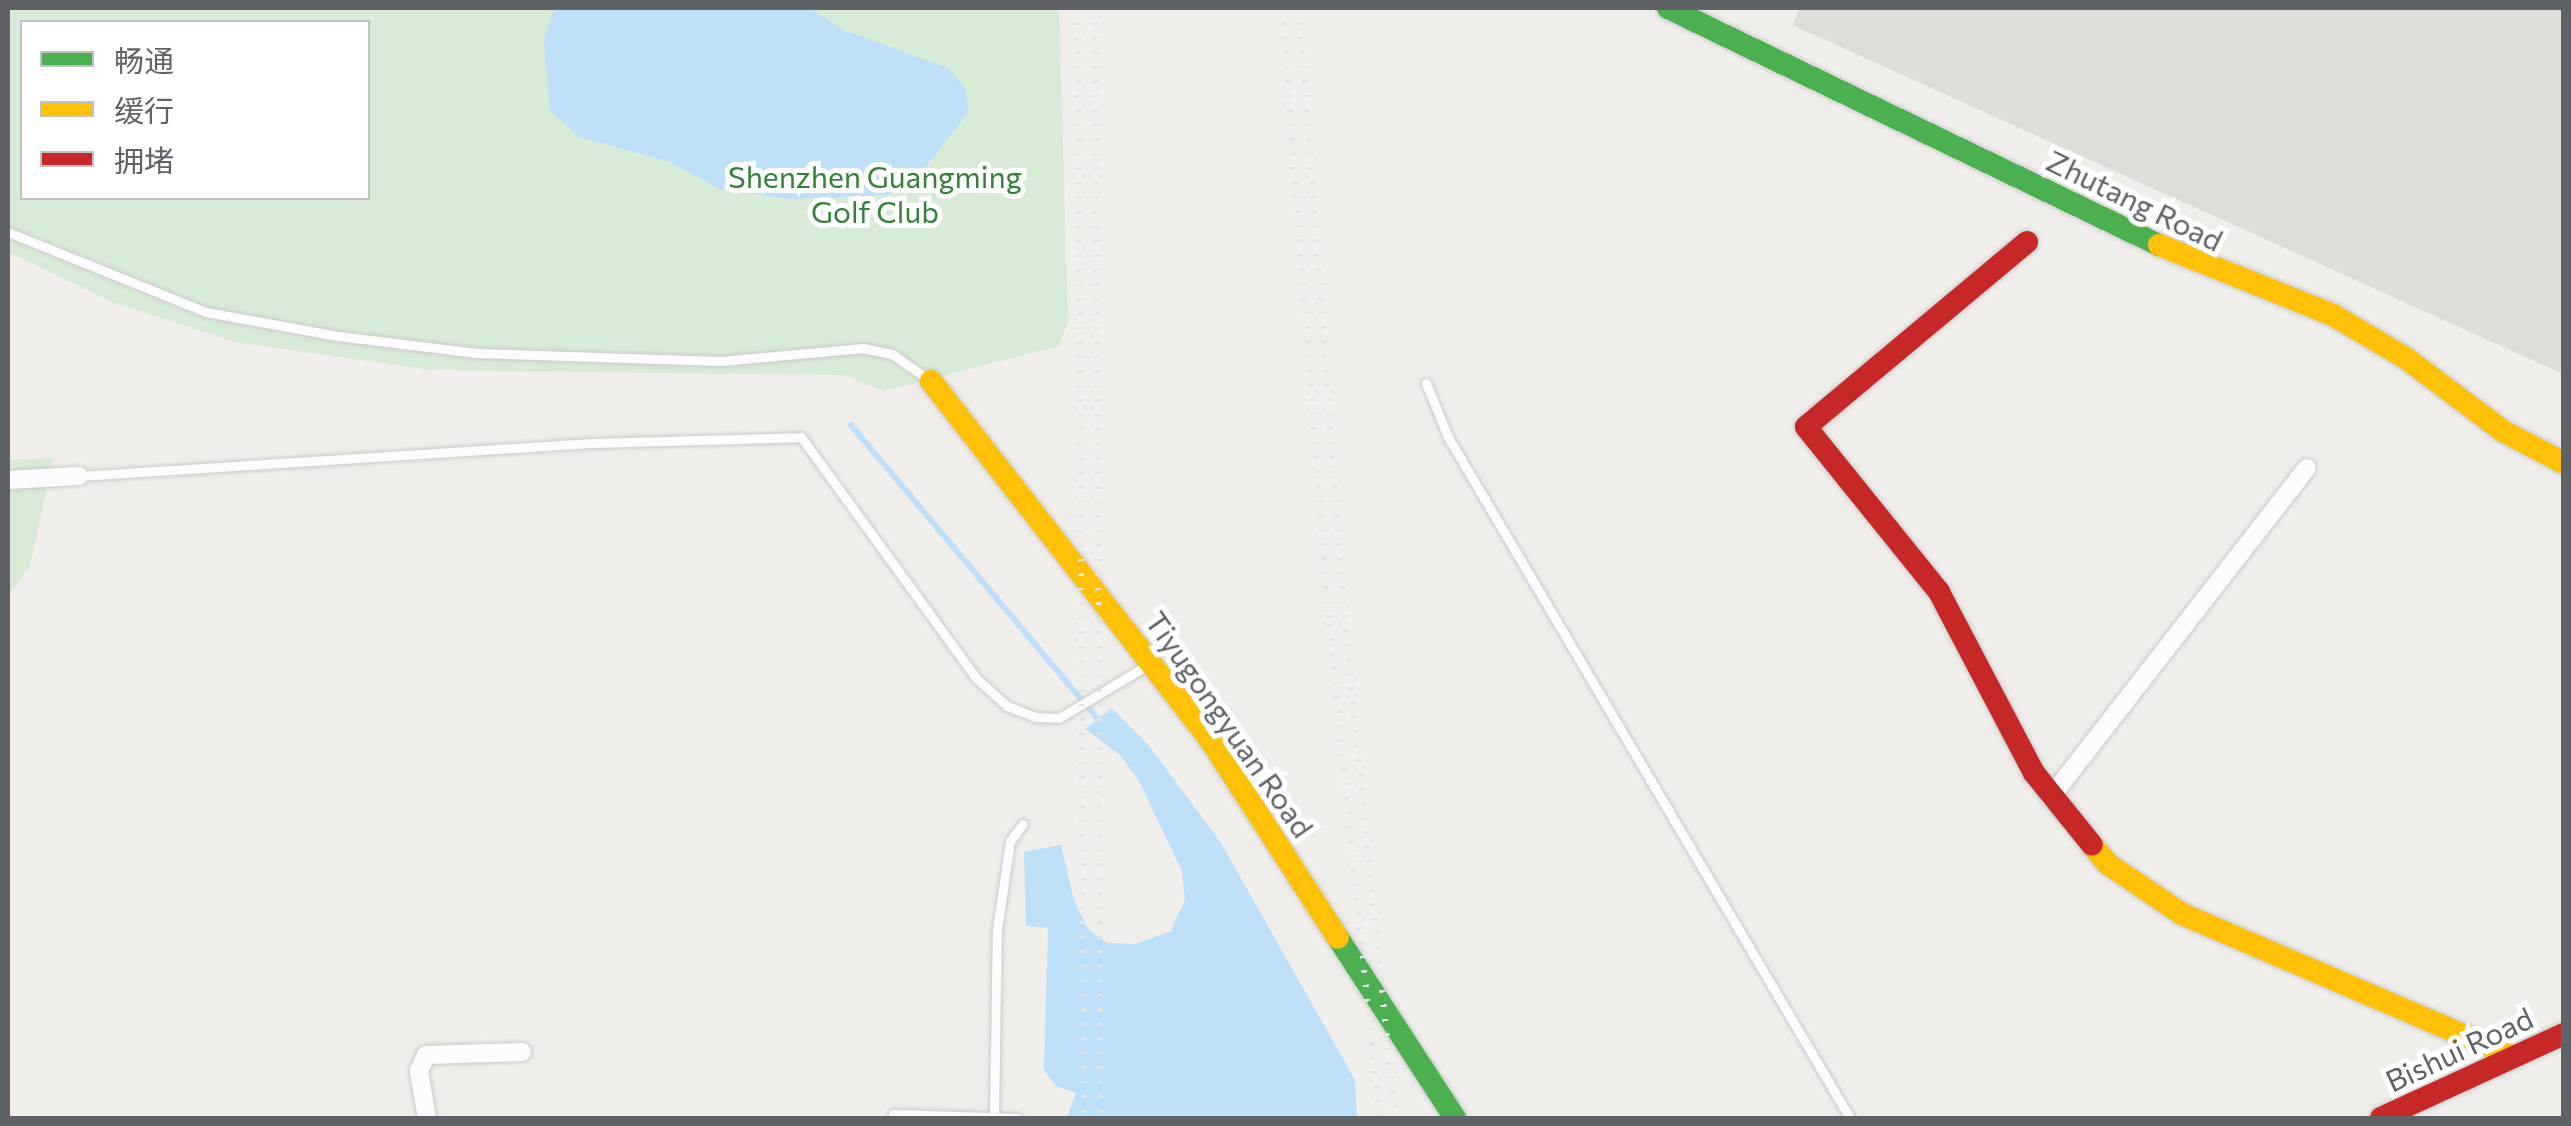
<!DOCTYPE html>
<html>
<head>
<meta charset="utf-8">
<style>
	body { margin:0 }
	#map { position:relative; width:2571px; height:1126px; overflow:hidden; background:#efeeea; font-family:Commissioner,"Noto Sans SC",sans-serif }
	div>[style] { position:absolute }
	.industrial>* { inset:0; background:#dfddda }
	.green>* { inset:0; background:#d8ebd6 }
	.water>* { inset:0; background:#bfe0f9 }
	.stream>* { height:6px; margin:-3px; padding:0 3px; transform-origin:3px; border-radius:3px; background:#bfe0f9 }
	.roads { filter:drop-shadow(0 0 2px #cbcccc) drop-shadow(0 0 2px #cbcccc) }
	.lane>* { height:9px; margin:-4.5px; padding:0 4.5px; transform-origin:4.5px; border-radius:4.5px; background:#fdfcfc }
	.street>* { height:18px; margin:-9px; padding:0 9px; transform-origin:9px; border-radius:9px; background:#fdfcfc }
	.fast>* { height:22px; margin:-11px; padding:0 11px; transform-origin:11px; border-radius:11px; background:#4caf50 }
	.slow>* { height:22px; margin:-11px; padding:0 11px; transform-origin:11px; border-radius:11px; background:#ffc107 }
	.jam>* { height:22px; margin:-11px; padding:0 11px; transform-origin:11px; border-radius:11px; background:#c62828 }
	.rail>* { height:6px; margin-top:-3px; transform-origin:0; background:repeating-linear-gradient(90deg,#e4e4e4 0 2.5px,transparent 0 14.5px) }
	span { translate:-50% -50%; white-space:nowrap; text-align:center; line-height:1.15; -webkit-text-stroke:10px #fff; paint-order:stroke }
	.park-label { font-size:30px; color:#348238 }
	.street-label { font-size:30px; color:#5f6368 }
	.frame { position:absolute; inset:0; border:10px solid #5f6368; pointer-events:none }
	.legend { position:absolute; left:20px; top:20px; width:350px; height:180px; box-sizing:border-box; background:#fff; border:2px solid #bfc1c3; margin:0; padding:12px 18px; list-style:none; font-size:30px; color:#5f6368 }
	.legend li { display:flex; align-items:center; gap:20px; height:50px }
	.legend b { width:50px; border:2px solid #bfc1c3 }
</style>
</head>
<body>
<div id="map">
	<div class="industrial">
		<div style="clip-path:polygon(1800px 8px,2563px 8px,2563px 374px,1792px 25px)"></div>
	</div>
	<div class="green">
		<div style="clip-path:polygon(evenodd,8px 8px,1059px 8px,1068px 321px,1059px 346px,884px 391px,844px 375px,431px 370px,236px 342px,117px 304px,8px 252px,8px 8px,22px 22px,368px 22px,368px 198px,22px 198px,22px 22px)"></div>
		<div style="clip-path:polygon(53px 458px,30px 567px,8px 595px,8px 460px)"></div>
	</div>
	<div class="water">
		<div style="clip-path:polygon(554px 8px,809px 8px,846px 31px,948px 68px,965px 88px,969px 111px,917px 178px,887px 195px,791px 199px,722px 190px,670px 162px,579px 137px,550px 111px,544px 40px)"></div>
		<div style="clip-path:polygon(1112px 708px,1150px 747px,1221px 843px,1355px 1080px,1357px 1118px,1067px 1117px,1076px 1093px,1056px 1086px,1044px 1070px,1048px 928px,1026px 926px,1024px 852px,1061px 845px,1074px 900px,1088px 929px,1107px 943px,1135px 944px,1171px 931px,1185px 900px,1182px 871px,1139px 781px,1121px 756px,1085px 729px)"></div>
	</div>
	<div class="stream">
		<div style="left:851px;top:425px;width:384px;rotate:50deg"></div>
	</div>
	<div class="roads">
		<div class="lane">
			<div style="left:8px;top:232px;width:214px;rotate:22deg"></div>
			<div style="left:206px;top:312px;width:134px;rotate:10.3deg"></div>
			<div style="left:338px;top:336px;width:140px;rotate:7deg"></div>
			<div style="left:477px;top:353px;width:243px;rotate:1.9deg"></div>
			<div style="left:720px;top:361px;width:144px;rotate:-5.2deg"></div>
			<div style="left:863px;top:348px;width:30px;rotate:12deg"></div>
			<div style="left:892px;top:354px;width:44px;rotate:34.8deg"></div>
			<div style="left:1426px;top:383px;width:58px;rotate:67.8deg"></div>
			<div style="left:1448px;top:437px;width:791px;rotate:59.45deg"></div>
			<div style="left:79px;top:476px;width:514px;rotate:-3.68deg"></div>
			<div style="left:592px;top:443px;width:209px;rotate:-1.6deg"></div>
			<div style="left:801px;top:437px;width:298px;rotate:54deg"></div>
			<div style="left:976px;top:678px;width:42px;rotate:42.1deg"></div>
			<div style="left:1007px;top:706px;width:30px;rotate:21deg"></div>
			<div style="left:1035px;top:717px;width:24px;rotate:2deg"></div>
			<div style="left:1059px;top:718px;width:101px;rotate:-30.9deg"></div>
			<div style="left:893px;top:1114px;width:124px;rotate:1.8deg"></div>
			<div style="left:994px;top:1115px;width:185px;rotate:-89.1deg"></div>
			<div style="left:997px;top:930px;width:90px;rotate:-81.7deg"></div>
			<div style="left:1010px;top:841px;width:21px;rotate:-53deg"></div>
		</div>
		<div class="street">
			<div style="left:8px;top:480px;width:71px;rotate:-3.2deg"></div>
			<div style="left:2050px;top:798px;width:418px;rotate:-52.1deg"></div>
			<div style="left:427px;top:1118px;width:48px;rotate:-99.7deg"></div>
			<div style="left:419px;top:1071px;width:17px;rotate:-66deg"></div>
			<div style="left:426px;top:1055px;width:96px;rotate:-1.8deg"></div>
		</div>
		<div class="fast">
			<div style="left:1668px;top:8px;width:545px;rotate:25.77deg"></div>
			<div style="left:1338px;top:938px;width:215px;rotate:57deg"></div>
		</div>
		<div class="slow">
			<div style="left:2159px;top:245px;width:188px;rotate:21.9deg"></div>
			<div style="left:2333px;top:315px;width:86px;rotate:30.7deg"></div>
			<div style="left:2407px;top:359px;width:120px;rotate:36.9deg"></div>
			<div style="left:2503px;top:431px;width:69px;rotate:27.7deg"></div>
			<div style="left:931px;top:381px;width:456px;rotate:52.1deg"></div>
			<div style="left:1211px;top:741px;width:234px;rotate:57.2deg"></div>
			<div style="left:2092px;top:845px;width:25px;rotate:50deg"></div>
			<div style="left:2108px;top:864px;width:89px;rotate:34deg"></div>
			<div style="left:2182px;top:914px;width:358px;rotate:23.3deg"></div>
		</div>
		<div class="jam">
			<div style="left:2027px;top:242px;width:288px;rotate:140.1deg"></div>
			<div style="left:1806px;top:427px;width:212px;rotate:51.1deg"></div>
			<div style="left:1939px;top:592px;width:204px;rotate:62.3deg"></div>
			<div style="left:2034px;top:773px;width:92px;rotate:51.1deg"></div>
			<div style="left:2381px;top:1118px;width:201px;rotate:-24.7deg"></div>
		</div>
	</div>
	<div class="rail">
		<div style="left:1078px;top:8px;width:1110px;rotate:89.69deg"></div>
		<div style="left:1095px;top:8px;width:1110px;rotate:89.69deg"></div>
		<div style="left:1282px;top:8px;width:618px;rotate:85.64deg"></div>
		<div style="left:1329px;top:624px;width:497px;rotate:84.2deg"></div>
		<div style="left:1299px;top:8px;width:609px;rotate:85.76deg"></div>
		<div style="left:1344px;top:615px;width:506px;rotate:84.21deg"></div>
	</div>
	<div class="park-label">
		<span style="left:875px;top:193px">Shenzhen Guangming<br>Golf Club</span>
	</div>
	<div class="street-label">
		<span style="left:2135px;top:200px;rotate:26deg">Zhutang Road</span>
		<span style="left:1230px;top:724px;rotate:55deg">Tiyugongyuan Road</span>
		<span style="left:2459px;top:1049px;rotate:-25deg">Bishui Road</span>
	</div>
	<div class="frame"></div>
	<ul class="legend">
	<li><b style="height:12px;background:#4caf50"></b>畅通</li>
	<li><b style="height:12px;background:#ffc107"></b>缓行</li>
	<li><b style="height:12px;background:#c62828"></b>拥堵</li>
	</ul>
</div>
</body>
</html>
